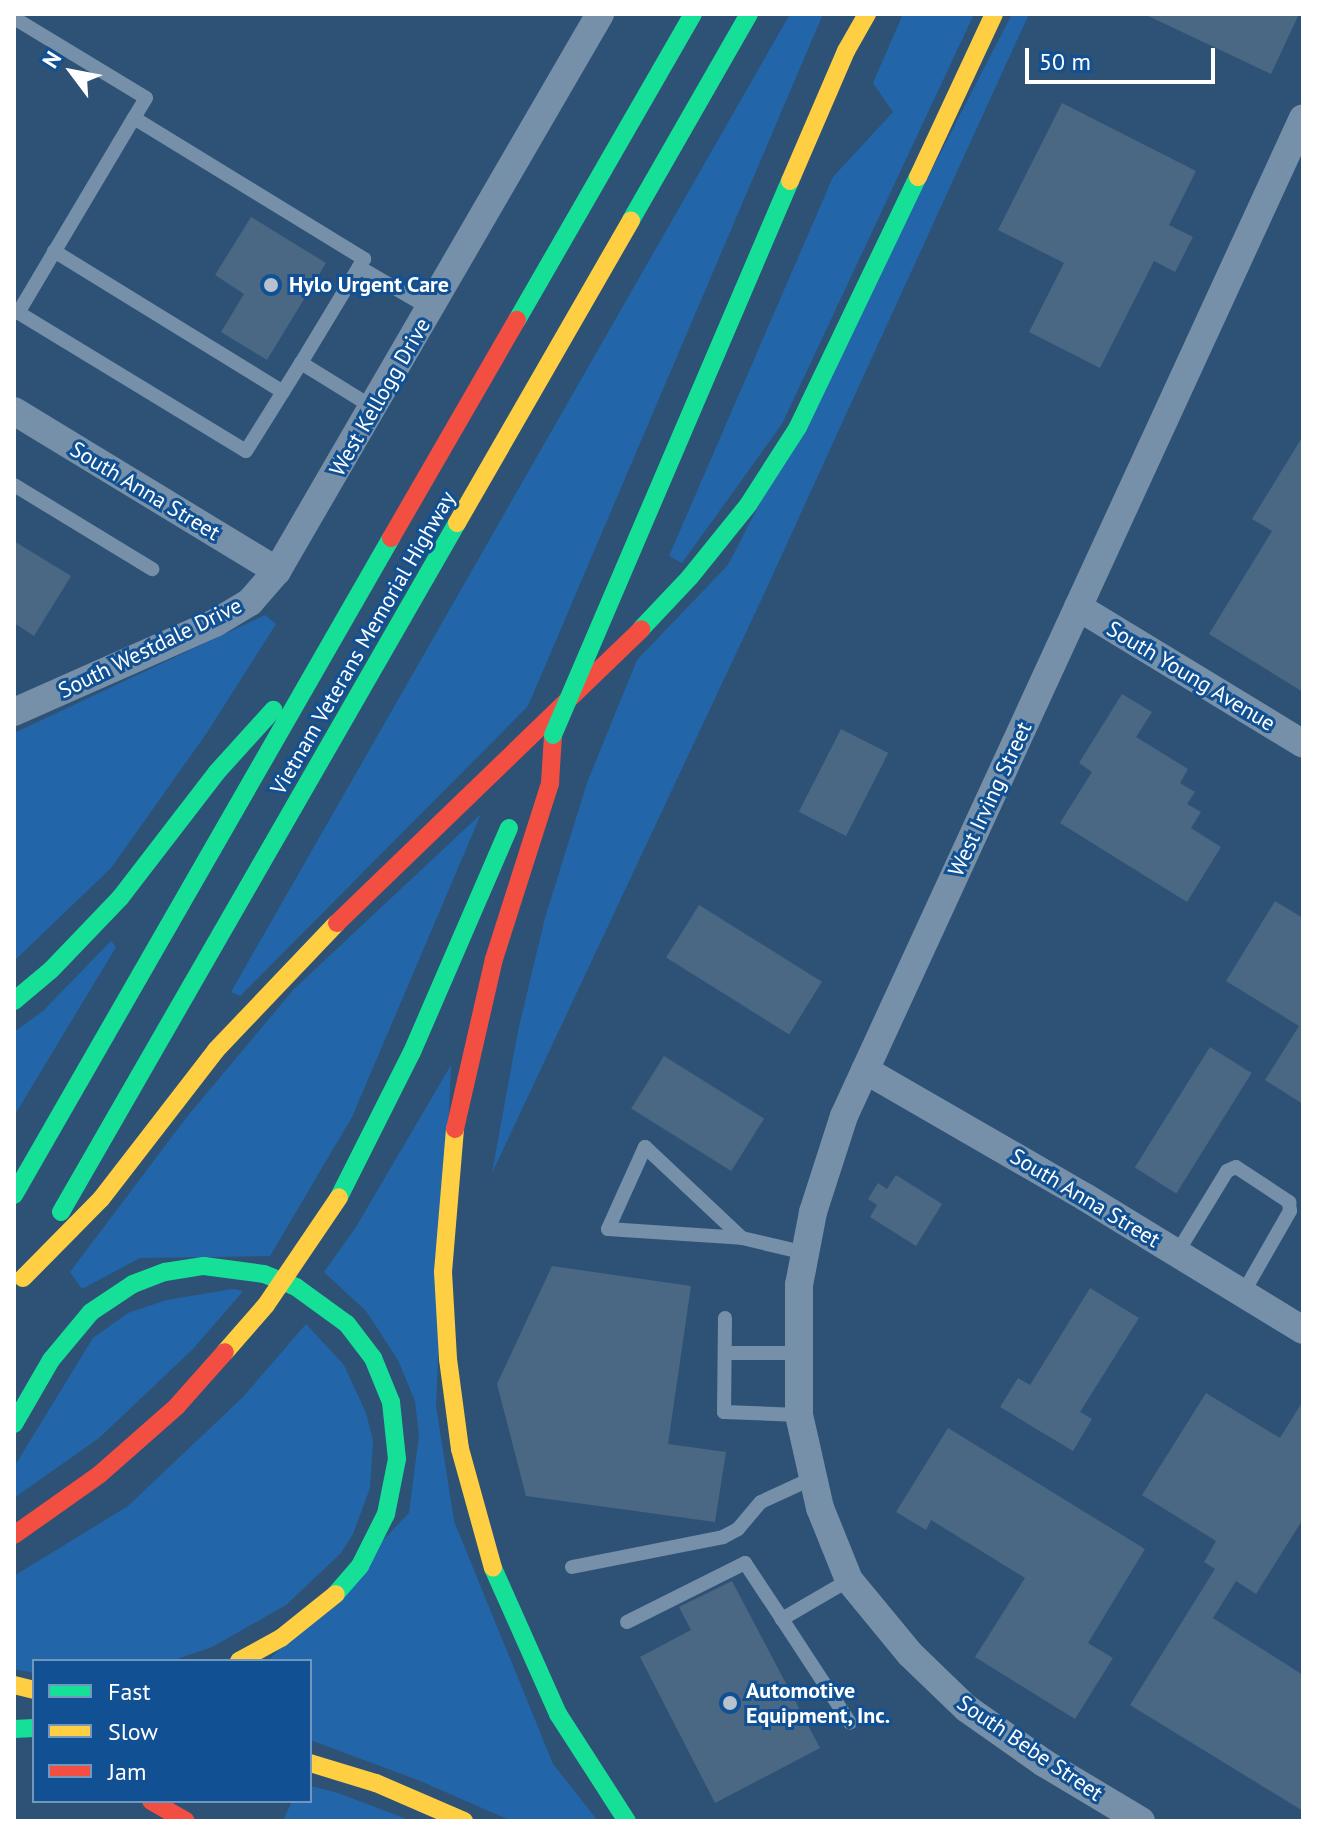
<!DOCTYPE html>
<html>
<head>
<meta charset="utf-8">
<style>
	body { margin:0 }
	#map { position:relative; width:1317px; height:1835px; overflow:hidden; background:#2e5276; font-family:"PT Sans",sans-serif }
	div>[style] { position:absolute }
	.green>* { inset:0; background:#2266a9 }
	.building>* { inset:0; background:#4a6784; transform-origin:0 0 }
	.lane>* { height:14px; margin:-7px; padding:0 7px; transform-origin:7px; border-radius:7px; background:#7790a9 }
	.street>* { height:28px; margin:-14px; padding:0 14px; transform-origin:14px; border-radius:14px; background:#7790a9 }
	.fast>* { height:18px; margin:-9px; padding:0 9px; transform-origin:9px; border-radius:9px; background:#16e098 }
	.slow>* { height:18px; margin:-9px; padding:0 9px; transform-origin:9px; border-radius:9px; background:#ffcf43 }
	.jam>* { height:18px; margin:-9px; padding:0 9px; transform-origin:9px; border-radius:9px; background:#f24e42 }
	.fast-bridge>* { height:18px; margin:-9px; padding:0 9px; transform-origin:9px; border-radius:9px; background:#16e098 }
	.slow-bridge>* { height:18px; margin:-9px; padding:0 9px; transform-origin:9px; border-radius:9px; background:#ffcf43 }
	.jam-bridge>* { height:18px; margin:-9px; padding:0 9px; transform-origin:9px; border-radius:9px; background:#f24e42 }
	.dots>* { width:22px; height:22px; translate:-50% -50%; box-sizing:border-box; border:4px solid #115193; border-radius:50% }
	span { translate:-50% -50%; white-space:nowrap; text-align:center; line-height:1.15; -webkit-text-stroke:6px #115193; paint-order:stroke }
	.poi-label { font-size:22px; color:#fff; font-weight:700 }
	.left { translate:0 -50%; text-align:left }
	.street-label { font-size:22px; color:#fff }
	.frame { position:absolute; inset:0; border:16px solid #fff; pointer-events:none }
	.legend { position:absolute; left:32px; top:1659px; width:280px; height:144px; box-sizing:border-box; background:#115193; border:2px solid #7097be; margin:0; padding:10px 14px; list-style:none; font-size:24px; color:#fff }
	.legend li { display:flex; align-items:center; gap:16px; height:40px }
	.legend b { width:40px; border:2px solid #7097be }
	.north { position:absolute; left:32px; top:32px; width:80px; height:80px; -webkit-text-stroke:6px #115193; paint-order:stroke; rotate:302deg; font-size:22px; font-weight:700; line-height:32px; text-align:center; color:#fff }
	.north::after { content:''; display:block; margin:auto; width:28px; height:36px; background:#fff; clip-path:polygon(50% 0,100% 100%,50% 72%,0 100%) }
	.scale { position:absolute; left:1025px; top:48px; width:190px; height:36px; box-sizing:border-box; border:4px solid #fff; border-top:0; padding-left:10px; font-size:24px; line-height:28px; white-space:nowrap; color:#fff; -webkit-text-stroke:6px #115193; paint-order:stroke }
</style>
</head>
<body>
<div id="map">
	<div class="green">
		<div style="clip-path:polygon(790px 14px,823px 14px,528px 706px,240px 996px,231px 992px)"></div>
		<div style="clip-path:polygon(903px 14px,974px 14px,782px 424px,682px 563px,669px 556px,833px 177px,893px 112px,873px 83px)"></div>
		<div style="clip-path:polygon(1012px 14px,1029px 14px,763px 596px,492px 1173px,518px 1031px,545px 918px,587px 783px,637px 660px,728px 565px)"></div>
		<div style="clip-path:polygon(265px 615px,276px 624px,206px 734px,111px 868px,14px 961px,14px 733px)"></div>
		<div style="clip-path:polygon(481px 814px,352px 1117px,270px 1256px,140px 1258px,82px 1289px,70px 1272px,186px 1118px,294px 989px)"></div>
		<div style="clip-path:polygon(111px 941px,116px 947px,14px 1116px,14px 1032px,43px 1011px)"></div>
		<div style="clip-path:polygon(451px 1065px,436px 1406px,454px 1521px,553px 1764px,598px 1821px,512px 1821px,418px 1780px,310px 1740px,310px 1661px,268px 1661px,409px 1513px,419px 1435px,415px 1401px,398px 1360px,366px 1311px,324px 1272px,356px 1227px)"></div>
		<div style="clip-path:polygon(233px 1289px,243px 1291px,193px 1349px,99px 1438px,14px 1498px,14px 1467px,93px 1338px,128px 1313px,167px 1300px)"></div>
		<div style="clip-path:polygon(306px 1324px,344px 1365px,366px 1413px,373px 1441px,370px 1488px,353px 1534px,341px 1553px,286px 1605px,212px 1647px,171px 1661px,34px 1661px,34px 1673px,14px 1669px,14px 1576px,128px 1506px,243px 1397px)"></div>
		<div style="clip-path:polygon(310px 1786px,338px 1793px,412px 1821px,283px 1821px,292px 1801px,310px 1801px)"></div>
	</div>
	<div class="building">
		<div style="clip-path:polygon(1144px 14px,1299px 14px,1271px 74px)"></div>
		<div style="clip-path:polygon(1062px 103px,1196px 171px,1169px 225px,1193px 237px,1175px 272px,1154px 261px,1100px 368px,1029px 332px,1064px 263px,998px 230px)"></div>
		<div style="clip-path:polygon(251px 217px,326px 263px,267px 360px,221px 332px,244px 294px,215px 275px)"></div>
		<div style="clip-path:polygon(1303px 436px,1303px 692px,1209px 634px,1272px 531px,1252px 519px)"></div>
		<div style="clip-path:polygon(14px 541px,71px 576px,34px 636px,14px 623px)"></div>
		<div style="clip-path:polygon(1122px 694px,1152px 712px,1136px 737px,1188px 769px,1180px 783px,1195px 792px,1187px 804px,1201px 812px,1191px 828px,1221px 847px,1187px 902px,1060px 823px,1092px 772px,1079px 763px)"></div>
		<div style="left:841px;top:729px;width:53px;height:93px;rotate:27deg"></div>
		<div style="clip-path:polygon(1275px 901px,1303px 918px,1303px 1104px,1265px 1080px,1299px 1026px,1226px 981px)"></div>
		<div style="left:699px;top:905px;width:145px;height:62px;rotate:32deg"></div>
		<div style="left:1210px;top:1047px;width:49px;height:142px;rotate:32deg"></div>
		<div style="left:664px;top:1056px;width:118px;height:62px;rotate:32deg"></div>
		<div style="clip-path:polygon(896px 1175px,942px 1204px,916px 1246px,870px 1217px,877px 1205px,868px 1199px,878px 1183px,887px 1189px)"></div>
		<div style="clip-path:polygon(552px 1266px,691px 1286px,668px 1444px,726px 1452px,715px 1522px,526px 1496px,497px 1384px)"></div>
		<div style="clip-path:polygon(1090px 1288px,1139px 1318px,1080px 1412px,1092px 1419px,1073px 1451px,1000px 1407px,1018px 1378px,1030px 1385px)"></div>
		<div style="clip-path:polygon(1206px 1393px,1280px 1438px,1303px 1401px,1303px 1519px,1256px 1594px,1236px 1581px,1213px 1618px,1303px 1675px,1303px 1811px,1130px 1705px,1215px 1569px,1204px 1562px,1216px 1541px,1142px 1495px)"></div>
		<div style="clip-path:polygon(948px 1428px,1145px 1549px,1088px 1643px,1113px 1658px,1075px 1719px,975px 1657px,1025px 1578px,931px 1520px,926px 1530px,896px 1512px)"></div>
		<div style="clip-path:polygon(732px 1581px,820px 1748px,715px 1803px,640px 1657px,691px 1630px,679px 1607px)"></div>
	</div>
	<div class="lane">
		<div style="left:14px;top:18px;width:154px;rotate:31.2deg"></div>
		<div style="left:146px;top:98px;width:23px;rotate:121deg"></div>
		<div style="left:134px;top:118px;width:270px;rotate:31.5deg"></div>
		<div style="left:364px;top:259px;width:9px;rotate:122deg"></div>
		<div style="left:54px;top:251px;width:269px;rotate:31.6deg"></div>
		<div style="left:14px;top:310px;width:271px;rotate:31.3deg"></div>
		<div style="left:246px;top:451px;width:104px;rotate:-58deg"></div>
		<div style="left:18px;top:313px;width:227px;rotate:-59.3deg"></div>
		<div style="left:374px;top:408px;width:86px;rotate:-148.3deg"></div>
		<div style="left:301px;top:363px;width:112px;rotate:-58.9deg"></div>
		<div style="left:359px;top:267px;width:83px;rotate:30.3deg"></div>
		<div style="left:14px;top:485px;width:162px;rotate:31.3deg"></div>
		<div style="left:742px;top:1238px;width:133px;rotate:-136.8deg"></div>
		<div style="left:645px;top:1147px;width:90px;rotate:114.3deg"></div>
		<div style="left:608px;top:1229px;width:134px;rotate:3.8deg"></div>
		<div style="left:742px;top:1238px;width:66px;rotate:13.2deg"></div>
		<div style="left:1177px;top:1253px;width:96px;rotate:-58.6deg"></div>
		<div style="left:1227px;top:1171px;width:10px;rotate:-24deg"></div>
		<div style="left:1236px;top:1167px;width:64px;rotate:33.4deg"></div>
		<div style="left:1289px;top:1202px;width:9px;rotate:84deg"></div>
		<div style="left:1290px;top:1211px;width:95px;rotate:119.8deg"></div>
		<div style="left:725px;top:1318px;width:94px;rotate:90.6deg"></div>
		<div style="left:724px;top:1412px;width:75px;rotate:2.3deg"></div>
		<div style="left:725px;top:1353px;width:71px"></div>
		<div style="left:572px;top:1567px;width:154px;rotate:-11.2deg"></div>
		<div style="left:723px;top:1537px;width:17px;rotate:-28deg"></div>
		<div style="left:738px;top:1529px;width:35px;rotate:-50deg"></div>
		<div style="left:761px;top:1502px;width:57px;rotate:-24.8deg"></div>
		<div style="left:849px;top:1580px;width:78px;rotate:149.8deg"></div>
		<div style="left:782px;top:1619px;width:124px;rotate:56.8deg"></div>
		<div style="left:627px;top:1622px;width:132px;rotate:-26.6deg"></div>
		<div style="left:745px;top:1563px;width:67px;rotate:56.5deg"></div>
	</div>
	<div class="street">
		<div style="left:14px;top:411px;width:308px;rotate:31.3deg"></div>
		<div style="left:1078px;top:607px;width:263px;rotate:31.3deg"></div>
		<div style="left:14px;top:712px;width:220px;rotate:-23.9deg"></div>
		<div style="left:215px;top:623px;width:41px;rotate:-31deg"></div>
		<div style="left:250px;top:602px;width:41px;rotate:-48.9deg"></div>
		<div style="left:277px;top:571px;width:644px;rotate:-59.89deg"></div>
		<div style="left:865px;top:1070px;width:254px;rotate:30deg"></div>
		<div style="left:1085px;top:1197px;width:255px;rotate:31.4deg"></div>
		<div style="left:1141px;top:1821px;width:113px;rotate:-149.1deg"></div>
		<div style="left:1044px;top:1763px;width:95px;rotate:-144.8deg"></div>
		<div style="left:966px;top:1708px;width:78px;rotate:-136deg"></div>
		<div style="left:910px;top:1654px;width:96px;rotate:-129.5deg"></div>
		<div style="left:849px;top:1580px;width:78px;rotate:-111.9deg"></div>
		<div style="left:820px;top:1508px;width:95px;rotate:-102.7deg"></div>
		<div style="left:799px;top:1415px;width:130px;rotate:-90deg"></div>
		<div style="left:799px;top:1285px;width:74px;rotate:-79.1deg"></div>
		<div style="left:813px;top:1212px;width:101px;rotate:-72.1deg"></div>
		<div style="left:844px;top:1116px;width:1098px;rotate:-65.3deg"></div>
	</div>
	<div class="fast">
		<div style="left:631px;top:220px;width:237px;rotate:-60.2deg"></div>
		<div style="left:517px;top:320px;width:353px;rotate:-60.1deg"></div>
		<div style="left:641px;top:629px;width:71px;rotate:-46.7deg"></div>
		<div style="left:690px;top:577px;width:92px;rotate:-51.1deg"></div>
		<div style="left:748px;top:505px;width:93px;rotate:-57.3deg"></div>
		<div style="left:798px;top:427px;width:277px;rotate:-64.4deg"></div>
		<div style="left:14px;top:1001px;width:48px;rotate:-40deg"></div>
		<div style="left:51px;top:970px;width:100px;rotate:-46.2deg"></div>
		<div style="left:120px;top:898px;width:159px;rotate:-52.4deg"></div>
		<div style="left:217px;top:772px;width:84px;rotate:-47.9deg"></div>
		<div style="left:14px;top:1195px;width:757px;rotate:-60.15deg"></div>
		<div style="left:339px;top:1197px;width:162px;rotate:-63.3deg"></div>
		<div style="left:412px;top:1052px;width:244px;rotate:-66.6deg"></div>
		<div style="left:61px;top:1212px;width:795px;rotate:-60.11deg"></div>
		<div style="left:14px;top:1424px;width:74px;rotate:-60deg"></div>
		<div style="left:51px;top:1360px;width:62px;rotate:-50.2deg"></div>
		<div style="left:91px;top:1312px;width:50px;rotate:-33.7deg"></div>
		<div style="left:133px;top:1284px;width:34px;rotate:-21deg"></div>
		<div style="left:165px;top:1272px;width:39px;rotate:-9deg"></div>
		<div style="left:204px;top:1266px;width:61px;rotate:7.6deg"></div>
		<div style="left:264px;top:1274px;width:35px;rotate:22deg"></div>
		<div style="left:296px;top:1287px;width:63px;rotate:36deg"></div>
		<div style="left:347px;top:1324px;width:43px;rotate:52.6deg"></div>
		<div style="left:373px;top:1358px;width:48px;rotate:67.8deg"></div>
		<div style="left:391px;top:1402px;width:57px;rotate:84deg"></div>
		<div style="left:397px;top:1459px;width:56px;rotate:101.3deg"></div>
		<div style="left:386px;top:1514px;width:58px;rotate:116.6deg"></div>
		<div style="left:360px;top:1566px;width:37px;rotate:131deg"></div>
		<div style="left:493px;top:1568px;width:160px;rotate:66deg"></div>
		<div style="left:558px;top:1714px;width:127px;rotate:57.2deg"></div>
	</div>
	<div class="slow">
		<div style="left:846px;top:51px;width:43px;rotate:-60.4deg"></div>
		<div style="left:918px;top:177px;width:180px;rotate:-65deg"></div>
		<div style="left:457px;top:523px;width:349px;rotate:-60.1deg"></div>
		<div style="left:455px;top:1129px;width:144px;rotate:94.8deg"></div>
		<div style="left:443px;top:1272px;width:87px;rotate:86.7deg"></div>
		<div style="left:448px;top:1359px;width:91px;rotate:82.4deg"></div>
		<div style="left:460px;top:1449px;width:123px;rotate:74.5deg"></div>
		<div style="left:23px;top:1278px;width:111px;rotate:-45.4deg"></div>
		<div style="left:101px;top:1199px;width:188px;rotate:-52.3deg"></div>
		<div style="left:216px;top:1050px;width:175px;rotate:-46.4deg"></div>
		<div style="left:239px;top:1661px;width:48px;rotate:-28.7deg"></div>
		<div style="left:281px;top:1638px;width:70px;rotate:-38.7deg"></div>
		<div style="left:14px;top:1685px;width:21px;rotate:14deg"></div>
		<div style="left:310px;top:1763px;width:69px;rotate:16.9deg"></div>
		<div style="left:376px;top:1783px;width:96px;rotate:23.4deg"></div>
	</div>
	<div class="jam">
		<div style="left:391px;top:538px;width:252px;rotate:-60deg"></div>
		<div style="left:337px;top:923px;width:423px;rotate:-44deg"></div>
		<div style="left:455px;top:1129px;width:174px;rotate:-77.1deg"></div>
		<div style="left:494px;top:959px;width:185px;rotate:-72.3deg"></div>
		<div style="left:550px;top:783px;width:48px;rotate:-86.4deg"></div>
		<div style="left:151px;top:1801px;width:40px;rotate:29.7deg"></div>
	</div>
	<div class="fast-bridge">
		<div style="left:553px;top:735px;width:603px;rotate:-66.84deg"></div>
		<div style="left:14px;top:1729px;width:20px;rotate:-3deg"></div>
	</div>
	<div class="slow-bridge">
		<div style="left:790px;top:181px;width:142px;rotate:-66.7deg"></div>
		<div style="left:225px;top:1352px;width:62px;rotate:-48.9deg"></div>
		<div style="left:266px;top:1305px;width:130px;rotate:-55.9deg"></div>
	</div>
	<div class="jam-bridge">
		<div style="left:14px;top:1535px;width:105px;rotate:-35.3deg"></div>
		<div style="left:100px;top:1474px;width:103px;rotate:-41.4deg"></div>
		<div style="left:177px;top:1406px;width:72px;rotate:-48.4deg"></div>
	</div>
	<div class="dots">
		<div style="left:271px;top:285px;background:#b6c2cf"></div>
		<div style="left:730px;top:1703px;background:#b6c2cf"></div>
	</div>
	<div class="poi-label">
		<span class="left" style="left:289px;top:285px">Hylo Urgent Care</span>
		<span class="left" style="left:746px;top:1703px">Automotive<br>Equipment, Inc.</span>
	</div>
	<div class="street-label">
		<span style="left:380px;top:397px;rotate:-60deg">West Kellogg Drive</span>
		<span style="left:145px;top:491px;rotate:31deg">South Anna Street</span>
		<span style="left:363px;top:643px;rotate:-60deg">Vietnam Veterans Memorial Highway</span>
		<span style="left:150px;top:648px;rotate:-26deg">South Westdale Drive</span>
		<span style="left:1191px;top:676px;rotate:31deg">South Young Avenue</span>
		<span style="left:990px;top:799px;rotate:-65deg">West Irving Street</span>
		<span style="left:1085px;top:1198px;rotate:31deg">South Anna Street</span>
		<span style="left:1030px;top:1748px;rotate:34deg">South Bebe Street</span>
	</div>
	<div class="frame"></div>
	<ul class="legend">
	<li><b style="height:10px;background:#16e098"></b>Fast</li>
	<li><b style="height:10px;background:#ffcf43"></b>Slow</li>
	<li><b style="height:10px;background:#f24e42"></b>Jam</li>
	</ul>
	<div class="north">N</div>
	<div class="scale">50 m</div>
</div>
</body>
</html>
